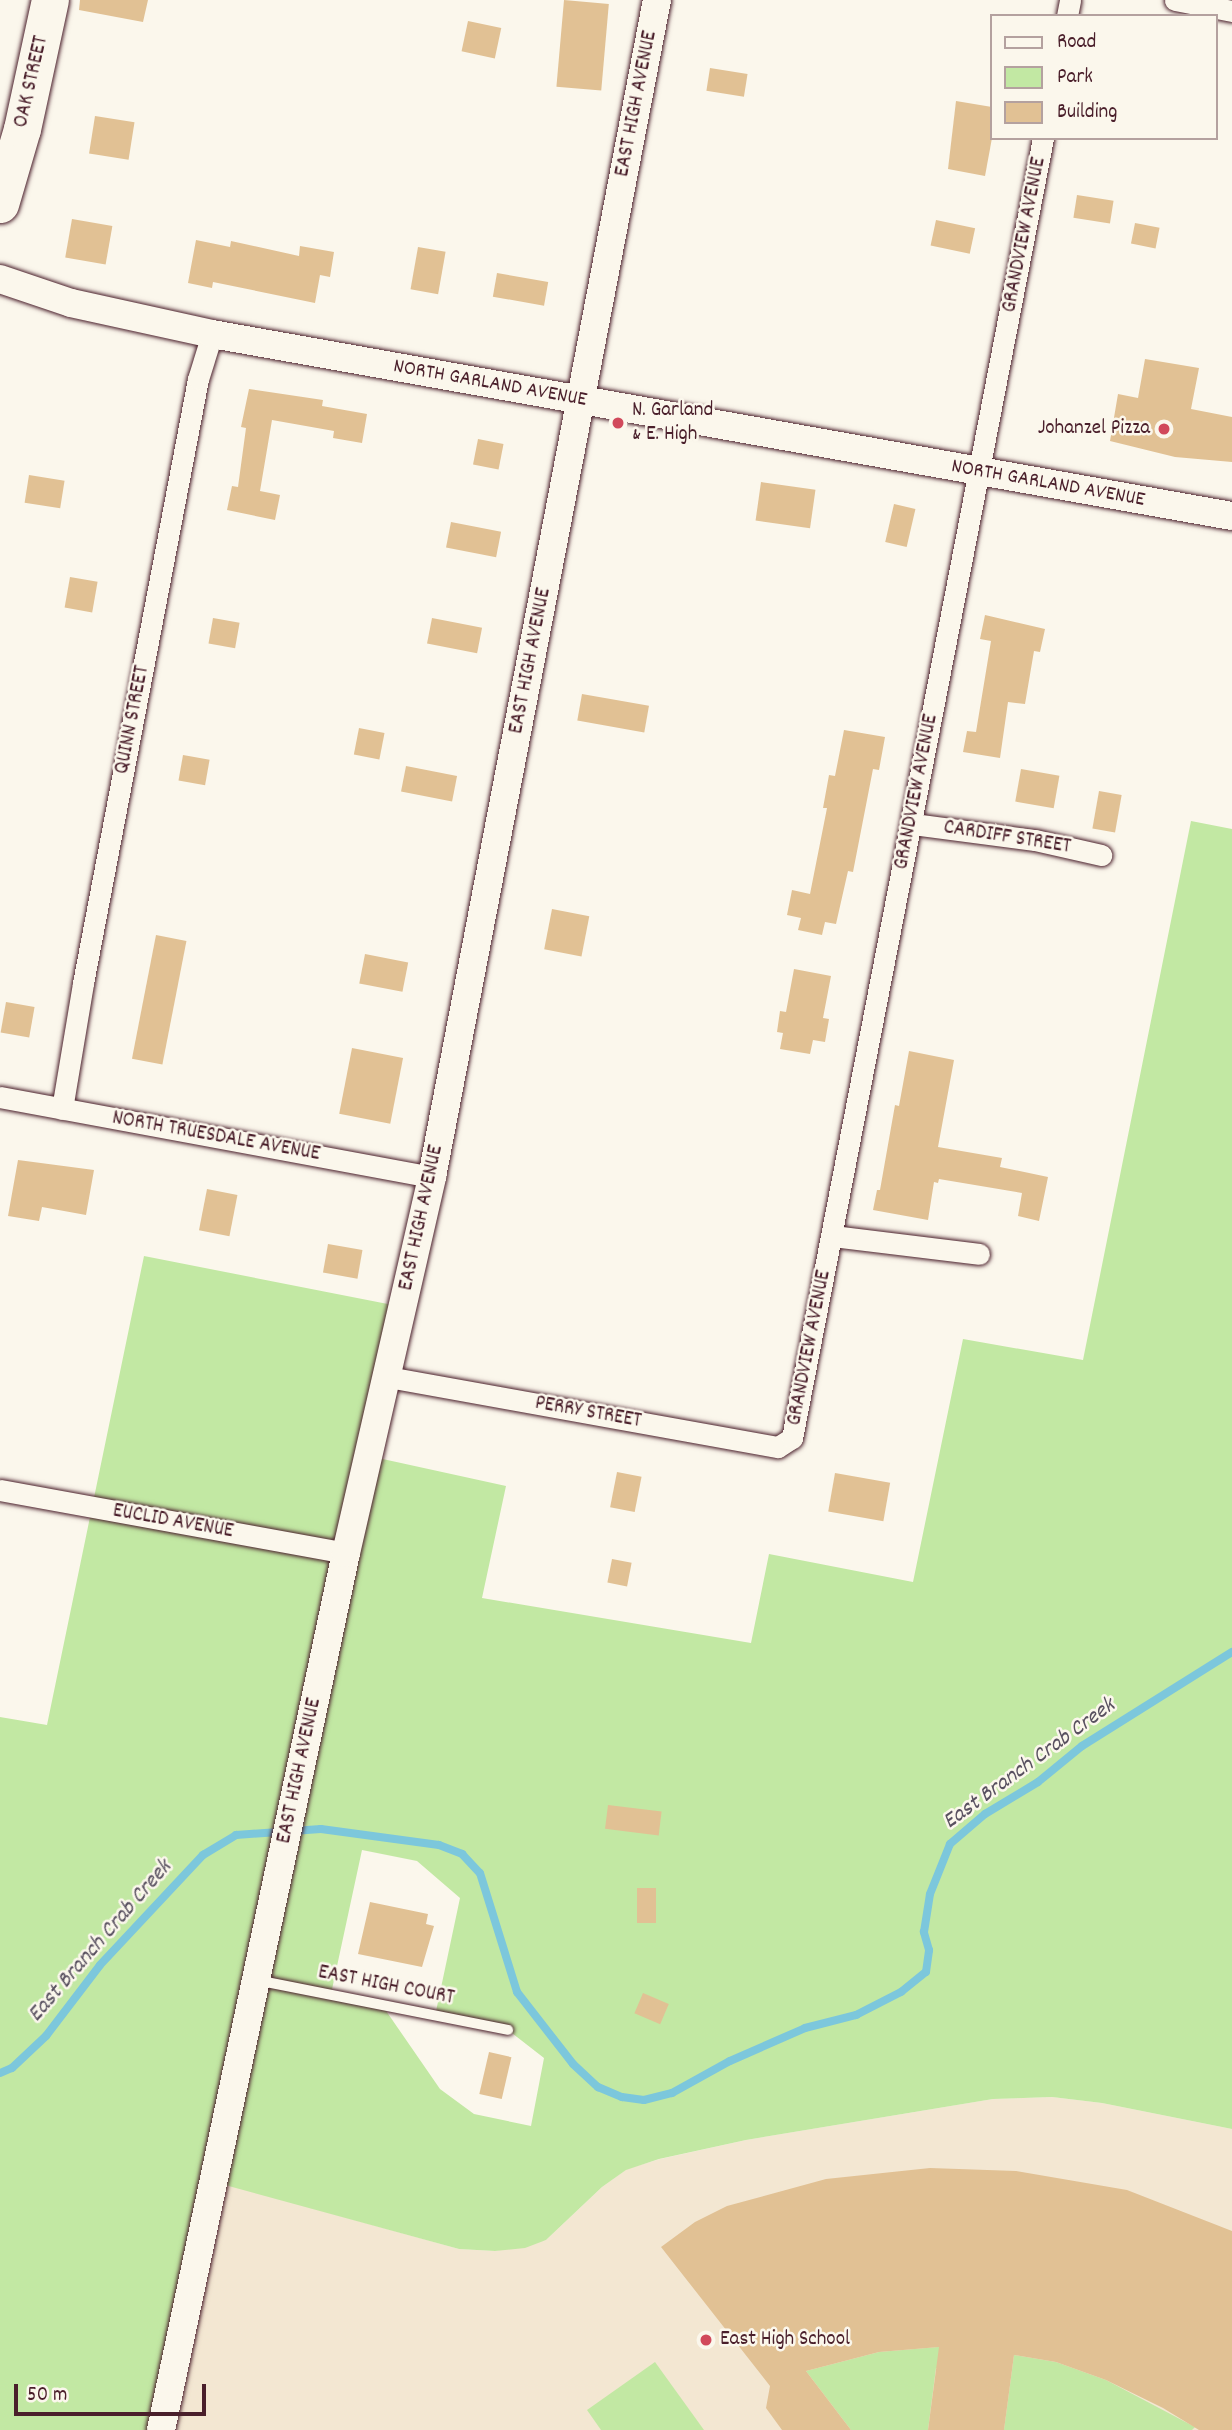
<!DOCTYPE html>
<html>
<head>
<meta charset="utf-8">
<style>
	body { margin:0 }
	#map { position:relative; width:1232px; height:2430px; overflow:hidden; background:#fbf7ec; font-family:Dekko,sans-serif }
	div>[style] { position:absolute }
	.built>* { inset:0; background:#f3e7d2 }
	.green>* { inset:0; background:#c2e8a3 }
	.stream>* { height:8px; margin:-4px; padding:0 4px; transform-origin:4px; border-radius:4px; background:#7cc7dc }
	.building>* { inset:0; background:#e1c194; transform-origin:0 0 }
	.roads { filter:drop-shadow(0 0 2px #4a1f2b) drop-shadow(0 0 2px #4a1f2b) }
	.service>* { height:10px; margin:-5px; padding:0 5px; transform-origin:5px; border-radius:5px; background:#fbf7ec }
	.minor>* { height:21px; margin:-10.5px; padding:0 10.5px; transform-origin:10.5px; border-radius:10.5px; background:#fbf7ec }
	.tertiary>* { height:28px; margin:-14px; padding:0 14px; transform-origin:14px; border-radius:14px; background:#fbf7ec }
	.trunk>* { height:37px; margin:-18.5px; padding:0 18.5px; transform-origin:18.5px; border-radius:18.5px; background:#fbf7ec }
	.dots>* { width:19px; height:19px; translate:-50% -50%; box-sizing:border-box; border:4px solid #fbf7ec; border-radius:50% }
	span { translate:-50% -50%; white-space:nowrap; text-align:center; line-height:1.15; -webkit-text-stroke:5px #fbf7ec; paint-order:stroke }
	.street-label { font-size:21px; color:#4a1f2b }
	.poi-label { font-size:21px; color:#4a1f2b }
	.left { translate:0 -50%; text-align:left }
	.right { translate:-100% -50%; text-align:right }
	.water-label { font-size:23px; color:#595160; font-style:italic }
	.legend { position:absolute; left:990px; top:14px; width:228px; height:126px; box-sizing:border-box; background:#fbf7ec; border:2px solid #b4a19f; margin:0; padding:9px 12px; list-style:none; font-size:21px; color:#4a1f2b }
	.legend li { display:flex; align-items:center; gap:14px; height:35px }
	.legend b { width:35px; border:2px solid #b4a19f }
	.scale { position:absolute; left:14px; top:2384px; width:192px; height:32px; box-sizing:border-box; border:4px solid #4a1f2b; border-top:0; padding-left:9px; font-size:21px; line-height:24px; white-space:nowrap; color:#4a1f2b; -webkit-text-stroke:5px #fbf7ec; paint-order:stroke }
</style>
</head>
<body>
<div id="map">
	<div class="built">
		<div style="clip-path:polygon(1052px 2097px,1102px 2103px,1232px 2129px,1232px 2430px,161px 2430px,214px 2181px,459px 2249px,495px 2251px,546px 2240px,602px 2187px,627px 2169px,660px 2159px,746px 2140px,993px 2099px)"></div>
	</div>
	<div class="green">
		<div style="clip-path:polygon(evenodd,1191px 821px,1232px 829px,1232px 2129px,1102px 2103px,1052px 2097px,993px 2099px,746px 2140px,659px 2159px,626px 2170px,602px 2187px,546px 2240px,525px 2248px,495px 2251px,459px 2249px,214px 2182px,161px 2430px,0 2430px,0 1717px,47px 1725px,144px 1256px,403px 1307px,369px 1456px,506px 1486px,482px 1598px,751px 1643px,769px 1554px,913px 1582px,963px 1339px,1083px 1360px,1191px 821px,362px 1850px,417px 1861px,460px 1898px,435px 2016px,508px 2030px,544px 2058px,531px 2126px,474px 2114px,440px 2089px,382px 2005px,331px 1994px,362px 1850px)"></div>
		<div style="clip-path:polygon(938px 2347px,970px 2349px,967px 2372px,936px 2368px,928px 2430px,851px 2430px,806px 2371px,879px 2352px)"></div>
		<div style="clip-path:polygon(1014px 2355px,1056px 2362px,1106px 2380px,1195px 2427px,1192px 2430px,1004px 2430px)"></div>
		<div style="clip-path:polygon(655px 2362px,704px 2430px,601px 2430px,587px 2410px)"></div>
	</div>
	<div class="stream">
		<div style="left:0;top:2073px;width:13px;rotate:-23deg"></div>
		<div style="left:12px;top:2068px;width:47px;rotate:-43.3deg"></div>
		<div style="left:46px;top:2036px;width:89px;rotate:-52.7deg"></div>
		<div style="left:100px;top:1965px;width:151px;rotate:-46.9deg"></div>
		<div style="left:203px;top:1855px;width:39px;rotate:-31deg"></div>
		<div style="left:236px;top:1835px;width:85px;rotate:-4deg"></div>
		<div style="left:321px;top:1829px;width:119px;rotate:7.7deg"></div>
		<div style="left:439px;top:1845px;width:25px;rotate:21deg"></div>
		<div style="left:462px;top:1854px;width:26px;rotate:47deg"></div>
		<div style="left:480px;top:1873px;width:125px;rotate:72.7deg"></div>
		<div style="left:517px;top:1992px;width:91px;rotate:52.1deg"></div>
		<div style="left:573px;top:2064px;width:34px;rotate:43deg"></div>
		<div style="left:598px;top:2087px;width:26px;rotate:23deg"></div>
		<div style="left:622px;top:2097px;width:22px;rotate:8deg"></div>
		<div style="left:644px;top:2100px;width:29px;rotate:-14deg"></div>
		<div style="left:672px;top:2093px;width:66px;rotate:-28.9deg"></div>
		<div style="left:730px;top:2061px;width:82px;rotate:-23.7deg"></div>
		<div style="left:805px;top:2028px;width:53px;rotate:-14.3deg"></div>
		<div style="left:856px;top:2015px;width:51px;rotate:-27.1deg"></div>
		<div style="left:901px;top:1992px;width:32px;rotate:-39deg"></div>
		<div style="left:926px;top:1972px;width:22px;rotate:-82deg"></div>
		<div style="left:929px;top:1950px;width:19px;rotate:-106deg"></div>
		<div style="left:924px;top:1932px;width:38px;rotate:-81deg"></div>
		<div style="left:930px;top:1894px;width:54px;rotate:-68.2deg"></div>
		<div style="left:950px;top:1844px;width:46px;rotate:-40.6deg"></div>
		<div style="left:985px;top:1814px;width:62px;rotate:-31.1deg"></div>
		<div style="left:1038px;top:1782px;width:57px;rotate:-39.3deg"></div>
		<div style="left:1082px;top:1746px;width:177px;rotate:-32.1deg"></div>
	</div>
	<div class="building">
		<div style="clip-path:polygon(80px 0,148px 0,143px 22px,79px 10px)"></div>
		<div style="left:564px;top:0;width:45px;height:87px;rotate:5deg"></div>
		<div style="left:468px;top:21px;width:34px;height:31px;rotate:12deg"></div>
		<div style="left:710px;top:68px;width:38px;height:23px;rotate:9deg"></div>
		<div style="clip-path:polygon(956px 101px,992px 107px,992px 138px,985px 176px,948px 169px)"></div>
		<div style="left:95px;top:116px;width:40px;height:38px;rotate:9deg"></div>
		<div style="left:1077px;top:195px;width:37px;height:23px;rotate:9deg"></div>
		<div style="left:72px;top:219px;width:41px;height:39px;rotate:10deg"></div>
		<div style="left:936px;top:220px;width:40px;height:26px;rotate:12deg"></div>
		<div style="left:1135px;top:223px;width:25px;height:21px;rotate:11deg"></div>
		<div style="clip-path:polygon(196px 240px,230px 247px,231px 241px,299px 256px,300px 246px,334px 252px,330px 277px,320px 275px,315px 303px,213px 282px,212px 288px,188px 283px)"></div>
		<div style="left:418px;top:247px;width:28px;height:43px;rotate:10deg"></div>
		<div style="left:497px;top:273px;width:52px;height:24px;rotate:10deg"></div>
		<div style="clip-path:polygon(1145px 359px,1199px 368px,1191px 409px,1232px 417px,1232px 462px,1175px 457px,1110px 441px,1118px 394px,1138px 398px)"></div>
		<div style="clip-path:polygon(249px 389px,323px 400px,322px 406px,367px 414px,362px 443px,333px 438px,334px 431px,272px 420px,260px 491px,280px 495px,275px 520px,227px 510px,232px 486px,238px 487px,246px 428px,241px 427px)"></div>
		<div style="left:478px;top:439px;width:26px;height:26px;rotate:11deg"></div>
		<div style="left:29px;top:475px;width:36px;height:28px;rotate:9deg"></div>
		<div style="left:761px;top:482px;width:55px;height:39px;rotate:8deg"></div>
		<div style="left:894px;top:504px;width:22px;height:39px;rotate:13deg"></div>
		<div style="left:451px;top:522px;width:51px;height:26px;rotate:11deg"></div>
		<div style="left:70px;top:577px;width:28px;height:31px;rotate:10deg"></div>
		<div style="clip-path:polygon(985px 615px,1045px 629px,1040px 652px,1034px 651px,1025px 704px,1008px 702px,1000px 758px,963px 752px,967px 731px,976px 732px,991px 641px,980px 639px)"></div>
		<div style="left:213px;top:618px;width:27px;height:26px;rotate:10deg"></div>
		<div style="left:432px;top:618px;width:51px;height:26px;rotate:11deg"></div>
		<div style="left:582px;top:694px;width:68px;height:27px;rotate:10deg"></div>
		<div style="left:359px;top:728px;width:26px;height:27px;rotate:11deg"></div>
		<div style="clip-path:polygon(844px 730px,885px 737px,879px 770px,873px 769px,853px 872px,848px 871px,836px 924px,825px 922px,822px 935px,798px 930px,801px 918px,787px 915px,792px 890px,810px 894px,827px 808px,823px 808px,829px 775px,835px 776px)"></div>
		<div style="left:183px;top:755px;width:27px;height:26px;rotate:10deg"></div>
		<div style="left:406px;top:766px;width:52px;height:26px;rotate:11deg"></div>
		<div style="left:1021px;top:769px;width:39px;height:33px;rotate:10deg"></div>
		<div style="left:1099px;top:791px;width:23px;height:38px;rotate:10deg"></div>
		<div style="left:552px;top:909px;width:38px;height:41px;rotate:11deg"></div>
		<div style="left:156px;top:935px;width:31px;height:126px;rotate:11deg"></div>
		<div style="left:365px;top:954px;width:44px;height:30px;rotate:11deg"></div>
		<div style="clip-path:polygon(794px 969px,831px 976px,823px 1018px,829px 1019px,825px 1042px,813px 1040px,810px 1054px,780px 1049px,783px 1033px,777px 1032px,780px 1011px,786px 1012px)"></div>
		<div style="left:6px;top:1002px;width:29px;height:31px;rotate:10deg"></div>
		<div style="left:352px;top:1048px;width:52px;height:67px;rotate:11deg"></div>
		<div style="clip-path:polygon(909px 1051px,954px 1060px,938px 1147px,1002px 1158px,1000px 1167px,1048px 1177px,1039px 1221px,1018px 1216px,1022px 1193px,939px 1179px,938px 1183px,934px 1182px,928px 1220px,873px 1210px,877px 1190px,880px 1190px,895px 1105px,899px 1106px)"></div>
		<div style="clip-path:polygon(18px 1160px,94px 1170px,86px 1215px,42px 1207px,39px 1221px,8px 1216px)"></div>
		<div style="left:207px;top:1189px;width:31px;height:42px;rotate:11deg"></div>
		<div style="left:328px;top:1244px;width:35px;height:29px;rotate:10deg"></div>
		<div style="left:617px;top:1472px;width:25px;height:36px;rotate:11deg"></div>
		<div style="left:835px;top:1473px;width:56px;height:39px;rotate:10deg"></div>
		<div style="left:612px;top:1559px;width:20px;height:24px;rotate:11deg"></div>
		<div style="left:608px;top:1805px;width:54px;height:24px;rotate:7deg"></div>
		<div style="left:637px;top:1888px;width:19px;height:35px"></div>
		<div style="clip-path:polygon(370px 1902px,428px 1914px,426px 1924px,434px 1926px,422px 1967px,358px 1954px)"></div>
		<div style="left:643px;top:1993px;width:28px;height:22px;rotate:23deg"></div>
		<div style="left:489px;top:2052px;width:23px;height:43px;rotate:13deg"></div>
		<div style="clip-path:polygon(930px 2168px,1016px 2171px,1127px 2190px,1232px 2231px,1232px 2430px,1199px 2430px,1163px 2408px,1106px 2380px,1056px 2362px,1014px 2355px,1004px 2430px,928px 2430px,939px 2347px,879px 2352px,806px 2371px,851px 2430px,782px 2430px,766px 2408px,770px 2386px,661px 2247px,695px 2222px,727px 2206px,826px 2179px)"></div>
	</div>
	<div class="roads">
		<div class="service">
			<div style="left:256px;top:1980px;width:257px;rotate:11.2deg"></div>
		</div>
		<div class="minor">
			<div style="left:1175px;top:0;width:58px;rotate:10.9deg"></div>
			<div style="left:1067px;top:16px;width:16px;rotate:-79deg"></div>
			<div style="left:913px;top:824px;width:123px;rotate:7.5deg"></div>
			<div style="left:1035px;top:840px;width:68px;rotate:12.8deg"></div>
			<div style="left:0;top:1097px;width:439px;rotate:10.5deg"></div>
			<div style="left:62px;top:1109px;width:128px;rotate:-80.5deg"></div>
			<div style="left:83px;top:983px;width:615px;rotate:-79.22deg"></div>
			<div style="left:198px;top:379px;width:47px;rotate:-72.7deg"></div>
			<div style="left:833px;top:1236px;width:147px;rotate:7deg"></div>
			<div style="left:388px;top:1377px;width:396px;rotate:10.2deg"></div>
			<div style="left:778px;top:1447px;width:17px;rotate:-33deg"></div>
			<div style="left:792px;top:1438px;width:1324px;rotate:-79.07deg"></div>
			<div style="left:0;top:1490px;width:352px;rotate:10.3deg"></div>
		</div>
		<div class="tertiary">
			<div style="left:0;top:279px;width:75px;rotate:18.7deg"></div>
			<div style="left:71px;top:303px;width:144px;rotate:12.4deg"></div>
			<div style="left:212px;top:334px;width:1036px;rotate:10.12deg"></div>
			<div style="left:161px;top:2430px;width:896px;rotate:-78.09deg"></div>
			<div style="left:346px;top:1553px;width:386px;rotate:-77.1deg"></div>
			<div style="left:432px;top:1177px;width:1198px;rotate:-79.18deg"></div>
		</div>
		<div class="trunk">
			<div style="left:0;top:204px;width:78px;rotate:-73.7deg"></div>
			<div style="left:22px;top:129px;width:132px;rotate:-77.8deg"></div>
		</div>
	</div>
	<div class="dots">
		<div style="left:618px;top:423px;background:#d1495b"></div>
		<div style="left:1164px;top:429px;background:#d1495b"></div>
		<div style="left:706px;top:2340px;background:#d1495b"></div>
	</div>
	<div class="street-label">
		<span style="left:32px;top:82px;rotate:-77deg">OAK STREET</span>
		<span style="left:637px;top:104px;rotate:-79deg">EAST HIGH AVENUE</span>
		<span style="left:1025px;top:235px;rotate:-79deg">GRANDVIEW AVENUE</span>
		<span style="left:490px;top:384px;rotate:10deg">NORTH GARLAND AVENUE</span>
		<span style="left:1048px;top:484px;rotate:10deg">NORTH GARLAND AVENUE</span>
		<span style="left:531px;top:661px;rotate:-79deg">EAST HIGH AVENUE</span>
		<span style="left:133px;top:720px;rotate:-79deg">QUINN STREET</span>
		<span style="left:917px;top:792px;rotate:-79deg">GRANDVIEW AVENUE</span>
		<span style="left:1007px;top:838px;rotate:9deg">CARDIFF STREET</span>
		<span style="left:216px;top:1137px;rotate:10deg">NORTH TRUESDALE AVENUE</span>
		<span style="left:422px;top:1218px;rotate:-78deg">EAST HIGH AVENUE</span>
		<span style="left:810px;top:1348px;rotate:-79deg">GRANDVIEW AVENUE</span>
		<span style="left:588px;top:1413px;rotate:10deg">PERRY STREET</span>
		<span style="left:173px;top:1522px;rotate:10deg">EUCLID AVENUE</span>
		<span style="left:300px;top:1771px;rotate:-78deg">EAST HIGH AVENUE</span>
		<span style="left:386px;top:1986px;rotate:11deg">EAST HIGH COURT</span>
	</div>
	<div class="poi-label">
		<span class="left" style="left:632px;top:423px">N. Garland<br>&amp; E. High</span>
		<span class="right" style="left:1150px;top:429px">Johanzel Pizza</span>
		<span class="left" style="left:720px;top:2340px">East High School</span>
	</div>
	<div class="water-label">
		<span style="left:1030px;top:1765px;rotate:-36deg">East Branch Crab Creek</span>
		<span style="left:101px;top:1942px;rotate:-49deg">East Branch Crab Creek</span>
	</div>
	<ul class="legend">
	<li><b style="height:9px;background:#fbf7ec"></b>Road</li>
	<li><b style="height:19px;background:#c2e8a3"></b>Park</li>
	<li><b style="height:19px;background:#e1c194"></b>Building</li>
	</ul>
	<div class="scale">50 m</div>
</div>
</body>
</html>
